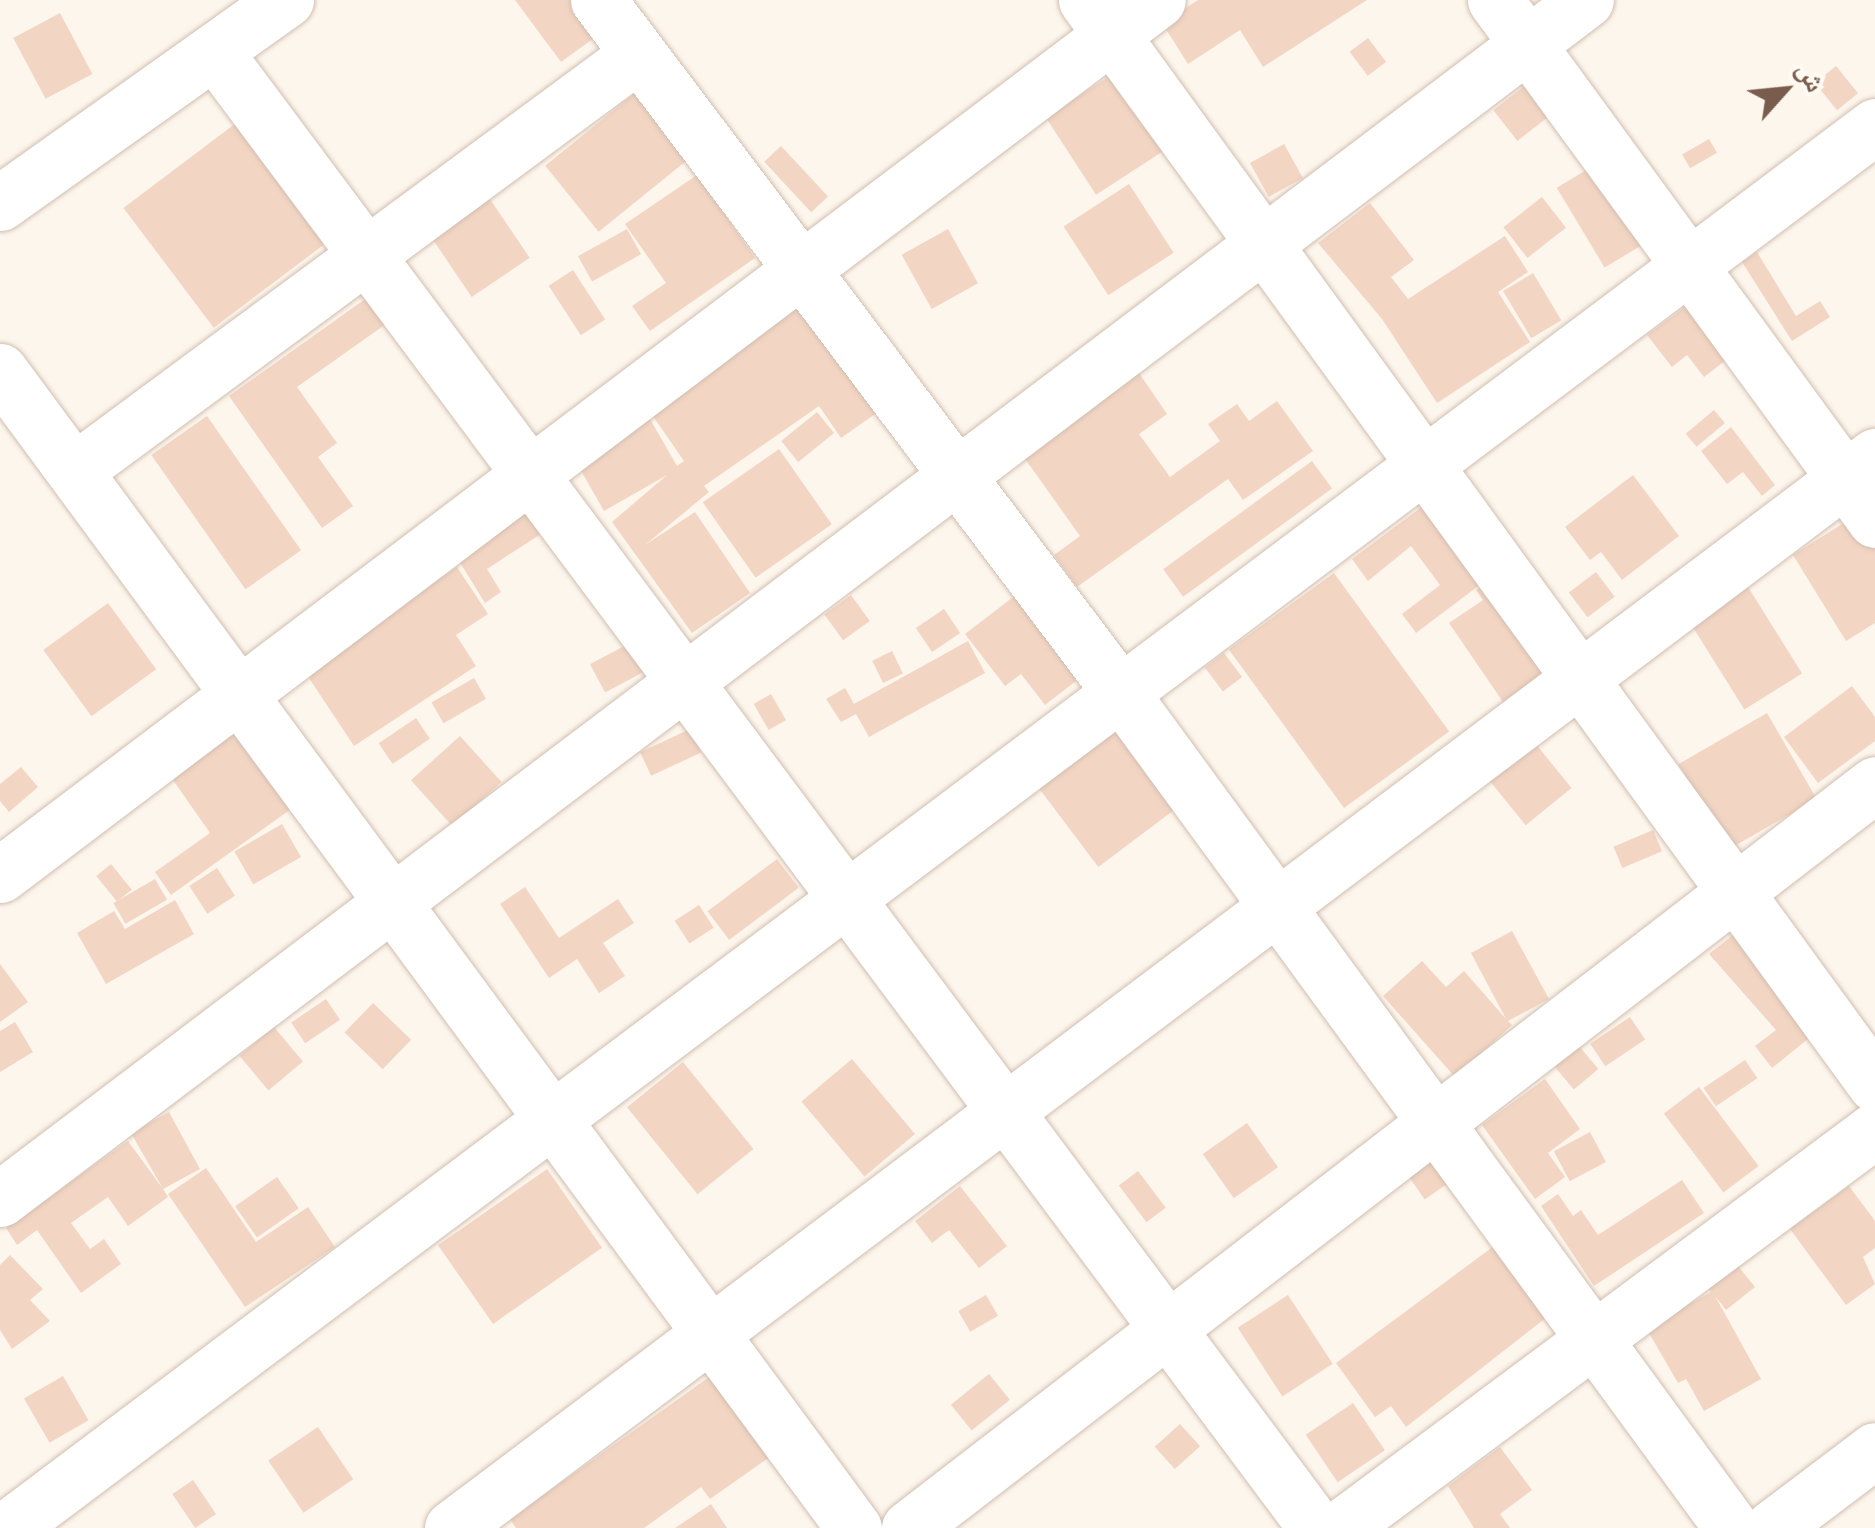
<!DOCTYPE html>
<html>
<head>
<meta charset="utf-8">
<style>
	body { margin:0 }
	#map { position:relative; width:1875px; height:1528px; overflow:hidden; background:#fdf6ec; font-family:"Asap Condensed","Noto Naskh Arabic",sans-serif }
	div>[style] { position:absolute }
	.building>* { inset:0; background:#f3d5c3; transform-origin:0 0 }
	.roads { filter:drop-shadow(0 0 2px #d1beb0) drop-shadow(0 0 2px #d1beb0) }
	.minor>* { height:55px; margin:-27.5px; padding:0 27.5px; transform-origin:27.5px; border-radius:27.5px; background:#fff }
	span { translate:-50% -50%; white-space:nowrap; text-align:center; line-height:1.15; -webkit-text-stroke:8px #fffaf3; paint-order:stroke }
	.north { position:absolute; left:1735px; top:40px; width:100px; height:100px; -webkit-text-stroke:8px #fffaf3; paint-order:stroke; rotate:63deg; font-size:28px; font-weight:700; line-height:40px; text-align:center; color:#7a5c4d }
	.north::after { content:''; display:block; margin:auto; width:35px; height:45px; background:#7a5c4d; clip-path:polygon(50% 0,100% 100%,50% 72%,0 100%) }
</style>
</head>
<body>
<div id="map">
	<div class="building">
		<div style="clip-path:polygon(515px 0,604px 0,619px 20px,561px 62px)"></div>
		<div style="clip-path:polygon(1198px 0,1367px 0,1263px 67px,1240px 30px,1188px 64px,1162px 23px)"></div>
		<div style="left:60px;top:13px;width:69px;height:53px;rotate:62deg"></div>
		<div style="left:1368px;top:38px;width:30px;height:23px;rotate:53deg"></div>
		<div style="left:1836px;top:66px;width:35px;height:27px;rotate:51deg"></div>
		<div style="left:1113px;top:74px;width:92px;height:80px;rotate:57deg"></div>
		<div style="left:1532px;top:80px;width:39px;height:49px;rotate:52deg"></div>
		<div style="left:640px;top:89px;width:85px;height:122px;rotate:51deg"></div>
		<div style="left:248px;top:114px;width:150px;height:156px;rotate:53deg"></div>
		<div style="left:1709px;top:139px;width:16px;height:31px;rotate:60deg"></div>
		<div style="left:1284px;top:144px;width:39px;height:39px;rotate:61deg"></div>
		<div style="left:781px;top:146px;width:69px;height:23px;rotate:47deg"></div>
		<div style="left:1603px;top:160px;width:93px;height:54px;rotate:59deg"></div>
		<div style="clip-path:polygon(697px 175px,755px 258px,650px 331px,632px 306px,666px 283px,625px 224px)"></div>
		<div style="left:1129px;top:184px;width:82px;height:78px;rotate:57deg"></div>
		<div style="left:1542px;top:197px;width:39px;height:49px;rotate:52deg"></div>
		<div style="left:490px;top:199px;width:71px;height:70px;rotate:56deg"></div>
		<div style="clip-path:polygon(1370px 203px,1414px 260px,1391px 277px,1408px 299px,1505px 236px,1528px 272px,1498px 292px,1530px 342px,1437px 403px,1382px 319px,1318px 243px)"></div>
		<div style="left:627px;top:229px;width:29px;height:56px;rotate:61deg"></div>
		<div style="left:948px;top:229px;width:62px;height:53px;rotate:61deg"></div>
		<div style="clip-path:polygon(1757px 252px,1796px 316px,1820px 301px,1830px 317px,1792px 341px,1742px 262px)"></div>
		<div style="left:573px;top:270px;width:59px;height:29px;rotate:57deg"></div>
		<div style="left:1533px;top:273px;width:55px;height:35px;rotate:59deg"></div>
		<div style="clip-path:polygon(832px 281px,885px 407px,841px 438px,819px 406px,704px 486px,709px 492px,645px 545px,695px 512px,750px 593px,692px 633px,612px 522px,667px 475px,604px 511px,576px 462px,650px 419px,677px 466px,684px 461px,648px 409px)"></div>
		<div style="clip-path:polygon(375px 292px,393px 319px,297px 387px,337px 443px,318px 457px,353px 506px,322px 528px,229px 396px)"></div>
		<div style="clip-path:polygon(1689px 304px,1730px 357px,1704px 377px,1687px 355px,1672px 367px,1647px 335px)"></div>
		<div style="clip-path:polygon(1139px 373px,1167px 414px,1139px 434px,1170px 477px,1220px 441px,1208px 424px,1237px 404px,1249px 421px,1277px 401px,1313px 451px,1243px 500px,1228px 479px,1077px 587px,1054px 555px,1080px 536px,1023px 456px)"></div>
		<div style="left:1714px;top:410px;width:17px;height:37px;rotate:50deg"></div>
		<div style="left:817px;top:412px;width:27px;height:46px;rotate:51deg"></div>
		<div style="left:207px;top:416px;width:164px;height:68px;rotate:55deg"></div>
		<div style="clip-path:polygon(1731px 427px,1775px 485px,1762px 496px,1743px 472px,1727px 484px,1701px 451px)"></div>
		<div style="left:779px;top:449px;width:92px;height:93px;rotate:55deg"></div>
		<div style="left:1312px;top:461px;width:34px;height:184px;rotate:54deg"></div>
		<div style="clip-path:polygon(1633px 475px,1679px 536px,1622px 580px,1601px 552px,1590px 560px,1565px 527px)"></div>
		<div style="clip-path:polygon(1435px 497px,1493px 575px,1416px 633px,1402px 614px,1440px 585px,1411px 546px,1368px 581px,1352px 559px)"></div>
		<div style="clip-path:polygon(1869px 507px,1875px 516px,1875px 623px,1846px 641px,1793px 555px)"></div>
		<div style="clip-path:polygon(529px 510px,544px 532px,487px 569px,501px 592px,485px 603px,456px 556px)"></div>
		<div style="clip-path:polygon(457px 567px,488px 614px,456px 635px,476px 666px,354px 746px,303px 669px)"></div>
		<div style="clip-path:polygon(1504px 572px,1564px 660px,1503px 702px,1449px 623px,1483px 600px,1476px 590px)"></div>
		<div style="left:1596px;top:572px;width:31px;height:34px;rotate:53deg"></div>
		<div style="left:1334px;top:573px;width:196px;height:130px;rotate:54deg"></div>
		<div style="clip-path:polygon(1043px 574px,1107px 657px,1045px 705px,1021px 674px,1005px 686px,965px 634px)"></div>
		<div style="left:1748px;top:587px;width:102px;height:68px;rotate:58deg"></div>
		<div style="left:851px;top:595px;width:32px;height:33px;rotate:54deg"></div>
		<div style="left:108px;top:603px;width:82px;height:80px;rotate:54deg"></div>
		<div style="left:944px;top:609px;width:29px;height:34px;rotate:56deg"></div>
		<div style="clip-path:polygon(968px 641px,985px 673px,869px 737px,856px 714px,841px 722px,826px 699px,845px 688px,854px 704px)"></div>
		<div style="left:628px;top:644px;width:32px;height:43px;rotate:62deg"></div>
		<div style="left:892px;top:651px;width:25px;height:22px;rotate:64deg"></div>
		<div style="left:1224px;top:653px;width:30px;height:24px;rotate:53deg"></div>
		<div style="left:474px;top:678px;width:24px;height:49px;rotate:60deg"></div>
		<div style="clip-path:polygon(1852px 686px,1875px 717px,1875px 741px,1818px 783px,1784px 737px)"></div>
		<div style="left:771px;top:694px;width:30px;height:20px;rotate:60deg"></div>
		<div style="left:1138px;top:707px;width:104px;height:128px;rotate:53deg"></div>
		<div style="left:1767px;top:713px;width:99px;height:102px;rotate:60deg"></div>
		<div style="clip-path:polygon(245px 714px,305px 799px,171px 895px,155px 872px,210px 833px,166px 770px)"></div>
		<div style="left:416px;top:718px;width:25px;height:45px;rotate:56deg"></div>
		<div style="left:690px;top:729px;width:26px;height:55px;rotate:65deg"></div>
		<div style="left:460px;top:736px;width:62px;height:66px;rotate:48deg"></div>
		<div style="left:1535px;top:743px;width:58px;height:59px;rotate:51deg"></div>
		<div style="clip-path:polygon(21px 767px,38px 787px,9px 812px,0 801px,0 784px)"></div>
		<div style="left:282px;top:824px;width:38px;height:55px;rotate:60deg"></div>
		<div style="left:1653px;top:830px;width:23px;height:43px;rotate:67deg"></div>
		<div style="left:777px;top:859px;width:36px;height:87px;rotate:53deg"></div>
		<div style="left:111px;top:864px;width:33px;height:19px;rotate:51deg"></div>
		<div style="left:217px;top:868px;width:33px;height:33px;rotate:57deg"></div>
		<div style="left:155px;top:879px;width:24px;height:48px;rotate:60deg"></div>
		<div style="clip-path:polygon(525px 887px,559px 938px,618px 899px,634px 923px,603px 943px,625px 976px,599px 993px,577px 959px,549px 978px,500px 904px)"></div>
		<div style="clip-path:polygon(175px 900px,194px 934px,106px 984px,77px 933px,114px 911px,125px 929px)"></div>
		<div style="left:699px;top:905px;width:27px;height:29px;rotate:57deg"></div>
		<div style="clip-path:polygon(1744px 926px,1824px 1026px,1772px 1068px,1755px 1046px,1776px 1030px,1709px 954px)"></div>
		<div style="clip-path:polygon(1512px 931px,1549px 999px,1508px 1021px,1512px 1025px,1455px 1077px,1383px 996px,1422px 961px,1446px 987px,1464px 971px,1506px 1019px,1471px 953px)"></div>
		<div style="clip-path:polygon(0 964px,28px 1002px,0 1022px)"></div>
		<div style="left:326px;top:999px;width:25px;height:42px;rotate:56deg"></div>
		<div style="left:373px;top:1003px;width:53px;height:41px;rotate:44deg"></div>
		<div style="left:1630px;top:1017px;width:27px;height:48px;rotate:56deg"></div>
		<div style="clip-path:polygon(15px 1022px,33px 1052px,0 1072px,0 1031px)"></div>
		<div style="left:274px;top:1027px;width:45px;height:45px;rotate:50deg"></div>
		<div style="left:1579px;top:1046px;width:30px;height:32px;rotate:50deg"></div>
		<div style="left:852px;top:1059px;width:98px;height:66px;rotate:50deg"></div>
		<div style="left:1745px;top:1060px;width:22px;height:50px;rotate:56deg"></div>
		<div style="left:683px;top:1062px;width:112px;height:72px;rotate:51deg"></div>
		<div style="clip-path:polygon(1545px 1079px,1580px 1129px,1548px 1153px,1565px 1177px,1535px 1199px,1482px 1125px)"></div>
		<div style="left:1699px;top:1087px;width:99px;height:44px;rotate:53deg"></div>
		<div style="clip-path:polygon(169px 1112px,200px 1169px,163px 1189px,168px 1197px,128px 1226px,108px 1197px,71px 1223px,90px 1249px,104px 1239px,121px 1264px,81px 1293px,37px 1230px,17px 1245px,6px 1228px,128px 1141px,163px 1189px,131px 1133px)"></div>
		<div style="left:1247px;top:1123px;width:54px;height:54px;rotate:55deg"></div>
		<div style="left:1590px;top:1132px;width:34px;height:41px;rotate:62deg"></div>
		<div style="left:1448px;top:1149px;width:28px;height:48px;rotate:55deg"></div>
		<div style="clip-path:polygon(206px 1168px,256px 1242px,308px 1207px,335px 1247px,245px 1307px,168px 1194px)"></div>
		<div style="left:547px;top:1169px;width:96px;height:133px;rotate:55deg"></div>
		<div style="left:1138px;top:1171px;width:46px;height:24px;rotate:53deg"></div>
		<div style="left:277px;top:1177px;width:38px;height:51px;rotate:55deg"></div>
		<div style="clip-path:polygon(1682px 1180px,1704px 1213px,1594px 1286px,1541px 1206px,1558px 1194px,1573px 1216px,1581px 1210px,1598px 1235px)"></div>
		<div style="clip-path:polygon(960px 1186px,1007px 1246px,979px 1268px,949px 1230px,932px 1243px,915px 1221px)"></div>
		<div style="clip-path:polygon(1849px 1186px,1875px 1221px,1875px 1248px,1863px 1257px,1875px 1284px,1846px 1305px,1790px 1229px)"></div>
		<div style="clip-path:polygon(1521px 1226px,1574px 1296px,1406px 1427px,1391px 1406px,1375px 1417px,1336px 1363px)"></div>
		<div style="clip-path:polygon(10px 1255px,43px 1289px,30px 1300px,50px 1321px,12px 1349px,0 1330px,0 1265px)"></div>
		<div style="clip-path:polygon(1734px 1261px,1755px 1287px,1726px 1310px,1715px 1296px,1761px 1379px,1704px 1411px,1686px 1379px,1678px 1383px,1646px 1328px,1711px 1292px,1705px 1284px)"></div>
		<div style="left:986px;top:1295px;width:24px;height:32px;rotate:60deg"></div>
		<div style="left:1288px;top:1295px;width:82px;height:60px;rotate:57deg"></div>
		<div style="clip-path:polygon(719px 1370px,777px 1452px,710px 1499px,701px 1487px,644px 1528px,516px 1528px,510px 1519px)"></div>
		<div style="left:989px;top:1374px;width:33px;height:49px;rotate:51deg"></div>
		<div style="left:63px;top:1376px;width:51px;height:45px;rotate:60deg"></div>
		<div style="left:1353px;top:1403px;width:57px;height:57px;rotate:56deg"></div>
		<div style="left:1180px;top:1424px;width:30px;height:34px;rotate:48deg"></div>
		<div style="left:318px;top:1427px;width:63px;height:60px;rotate:56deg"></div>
		<div style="clip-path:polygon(1500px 1447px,1532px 1490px,1500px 1514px,1510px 1528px,1474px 1528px,1448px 1486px)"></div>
		<div style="left:193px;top:1480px;width:41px;height:25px;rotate:56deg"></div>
		<div style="clip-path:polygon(711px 1504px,727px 1528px,675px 1528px)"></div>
	</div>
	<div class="roads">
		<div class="minor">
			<div style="left:598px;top:0;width:868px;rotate:52.96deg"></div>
			<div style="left:1121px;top:693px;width:1035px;rotate:53.81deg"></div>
			<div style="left:1086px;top:0;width:1341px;rotate:53.95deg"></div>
			<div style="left:1495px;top:0;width:644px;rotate:53.84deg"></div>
			<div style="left:214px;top:51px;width:1843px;rotate:53.27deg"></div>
			<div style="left:0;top:203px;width:351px;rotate:-35.4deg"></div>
			<div style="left:0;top:371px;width:1438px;rotate:53.57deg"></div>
			<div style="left:75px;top:470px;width:699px;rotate:-36.44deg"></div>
			<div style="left:0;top:875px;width:1451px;rotate:-37.08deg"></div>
			<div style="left:0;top:1199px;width:1988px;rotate:-37.09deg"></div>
			<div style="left:8px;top:1528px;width:2335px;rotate:-36.9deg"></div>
			<div style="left:452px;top:1528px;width:1782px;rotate:-36.99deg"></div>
			<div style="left:909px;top:1528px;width:1219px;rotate:-37.6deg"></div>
			<div style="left:1340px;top:1528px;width:667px;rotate:-36.65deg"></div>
			<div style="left:1772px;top:1528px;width:129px;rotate:-37.1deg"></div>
		</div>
	</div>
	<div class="north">ش</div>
</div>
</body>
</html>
